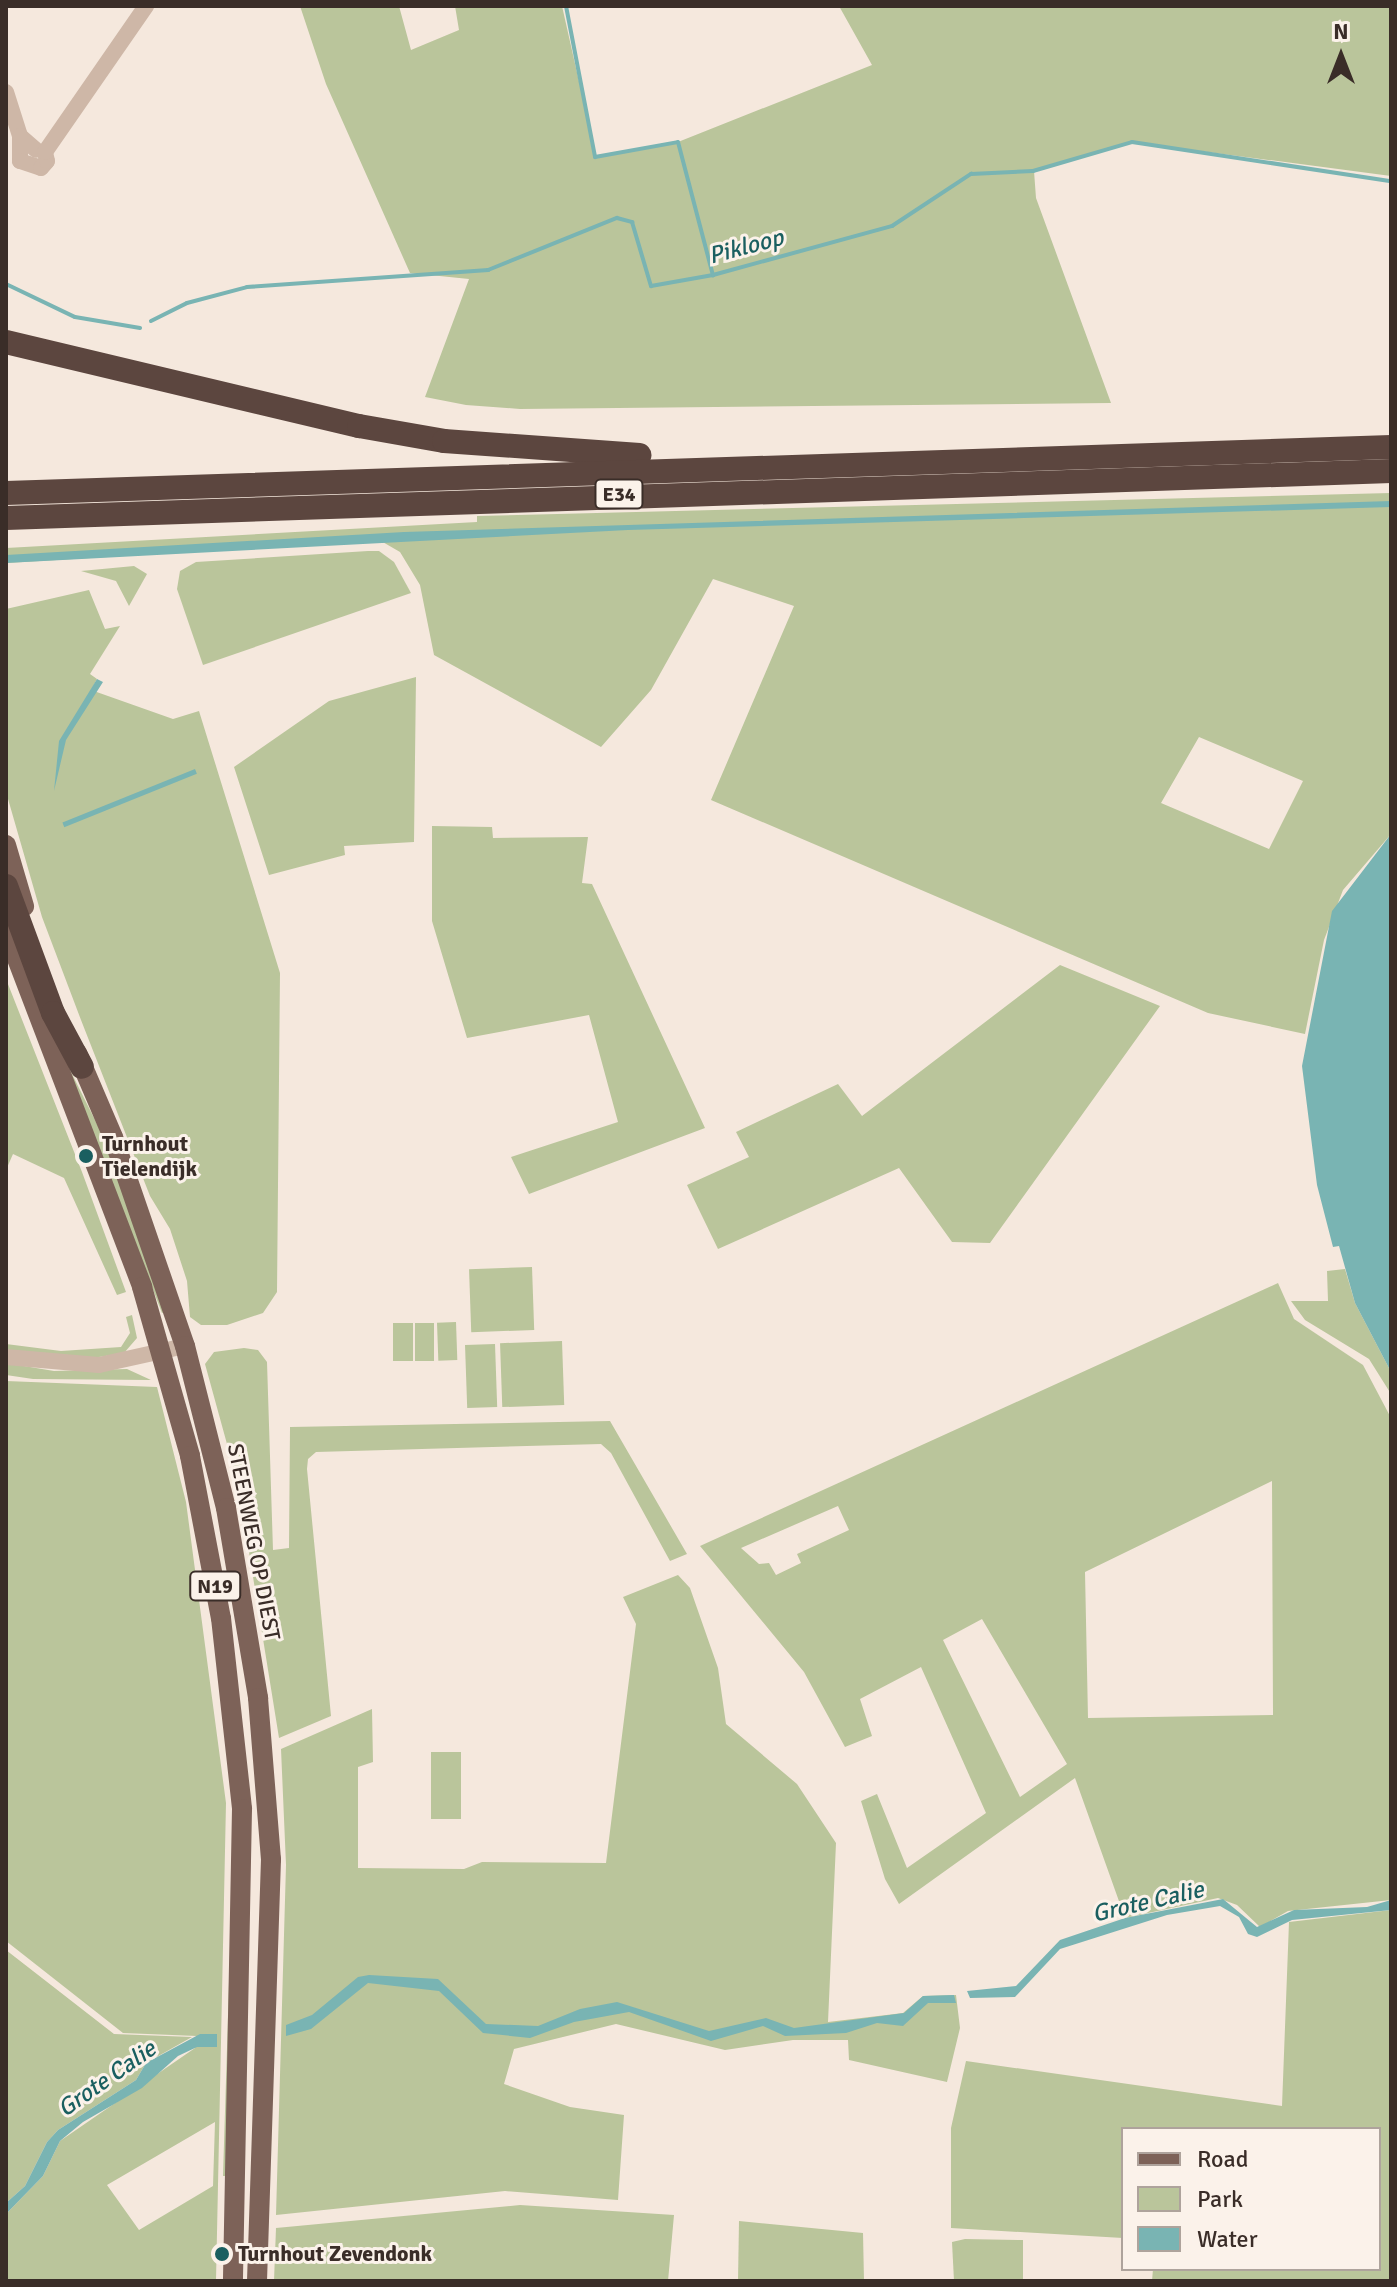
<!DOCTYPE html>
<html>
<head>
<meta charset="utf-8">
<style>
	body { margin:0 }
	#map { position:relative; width:1397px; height:2287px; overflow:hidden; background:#f5e8dd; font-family:Signika,sans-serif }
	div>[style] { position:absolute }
	.green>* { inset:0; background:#bac59b; transform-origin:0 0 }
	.water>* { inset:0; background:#79b4b3; transform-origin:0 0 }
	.stream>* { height:4px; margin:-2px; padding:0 2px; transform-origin:2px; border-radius:2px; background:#79b4b3 }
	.minor>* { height:16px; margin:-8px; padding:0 8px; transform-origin:8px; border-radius:8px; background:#ceb7a7 }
	.major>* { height:20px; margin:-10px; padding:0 10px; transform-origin:10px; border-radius:10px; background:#7d6258 }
	.highway>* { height:24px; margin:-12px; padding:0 12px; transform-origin:12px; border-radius:12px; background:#5c463f }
	.dots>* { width:22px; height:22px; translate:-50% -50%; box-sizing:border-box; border:4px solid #fbf2ea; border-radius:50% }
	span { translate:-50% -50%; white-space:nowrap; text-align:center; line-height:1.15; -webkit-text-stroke:6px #fbf2ea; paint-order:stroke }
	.shield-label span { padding:2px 6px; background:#fbf2ea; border:2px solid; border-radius:6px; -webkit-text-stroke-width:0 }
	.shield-label { font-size:20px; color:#3a2d28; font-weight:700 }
	.poi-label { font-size:22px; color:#3a2d28; font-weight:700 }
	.left { translate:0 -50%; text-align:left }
	.street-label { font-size:22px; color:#3a2d28 }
	.water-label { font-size:24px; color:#1a5f60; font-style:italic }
	.frame { position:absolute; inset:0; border:8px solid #3a2d28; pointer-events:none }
	.legend { position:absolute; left:1121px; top:2127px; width:260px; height:144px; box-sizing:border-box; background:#fbf2ea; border:2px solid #aea39c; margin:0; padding:10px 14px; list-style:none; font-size:24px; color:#3a2d28 }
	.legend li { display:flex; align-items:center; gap:16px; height:40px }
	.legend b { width:40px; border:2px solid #aea39c }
	.north { position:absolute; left:1301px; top:16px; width:80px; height:80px; -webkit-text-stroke:6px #fbf2ea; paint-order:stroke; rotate:0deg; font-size:22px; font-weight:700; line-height:32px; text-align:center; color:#3a2d28 }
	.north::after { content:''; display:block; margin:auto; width:28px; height:36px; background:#3a2d28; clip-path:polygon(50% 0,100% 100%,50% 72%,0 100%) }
</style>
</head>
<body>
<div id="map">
	<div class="green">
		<div style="clip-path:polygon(300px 6px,399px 6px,411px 50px,459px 30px,455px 6px,562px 6px,596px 157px,678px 142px,872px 65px,839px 6px,1391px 6px,1391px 176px,1132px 142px,1034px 171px,1036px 198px,1111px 403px,520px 409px,466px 405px,425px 397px,469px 279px,410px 273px,326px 84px)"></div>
		<div style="clip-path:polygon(evenodd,1391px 493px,1391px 834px,1343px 890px,1324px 940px,1305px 1034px,1208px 1013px,711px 800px,794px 606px,713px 579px,651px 690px,601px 747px,434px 655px,420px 585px,400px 552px,381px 541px,6px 563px,6px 548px,477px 522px,477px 516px,1391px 493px,1199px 737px,1303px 781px,1269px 849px,1161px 803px,1199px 737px)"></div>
		<div style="clip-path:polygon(368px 551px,379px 551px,394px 562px,411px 593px,203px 665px,177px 589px,180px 571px,196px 562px)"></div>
		<div style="clip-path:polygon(134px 566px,147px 574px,129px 606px,116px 581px,81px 571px)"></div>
		<div style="clip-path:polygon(89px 590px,105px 629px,120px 626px,90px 674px,97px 679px,91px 690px,173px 719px,199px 711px,280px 973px,277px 1292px,263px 1313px,227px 1325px,201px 1325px,190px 1317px,187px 1281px,170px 1229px,150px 1196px,81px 1020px,42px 917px,6px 792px,6px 609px)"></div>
		<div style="clip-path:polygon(416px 677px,414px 842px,344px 846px,345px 855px,269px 875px,234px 767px,329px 701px)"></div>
		<div style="clip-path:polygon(432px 826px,492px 827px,493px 838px,588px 837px,582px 883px,592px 884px,705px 1128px,529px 1194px,511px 1157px,618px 1122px,589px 1015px,467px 1038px,432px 921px)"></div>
		<div style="clip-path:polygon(1060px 965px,1160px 1006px,990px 1243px,952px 1242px,899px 1168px,718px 1249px,687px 1185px,749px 1157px,736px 1132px,838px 1084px,862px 1116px)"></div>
		<div style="clip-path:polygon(6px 979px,82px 1172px,126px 1292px,117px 1295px,64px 1178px,13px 1154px,6px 1170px)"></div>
		<div style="clip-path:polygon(61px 1052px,104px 1138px,167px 1311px,162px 1313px)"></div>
		<div style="left:532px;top:1267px;width:63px;height:63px;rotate:88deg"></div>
		<div style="clip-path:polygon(1345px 1269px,1355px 1303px,1391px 1372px,1391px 1394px,1369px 1359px,1305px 1320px,1291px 1301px,1328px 1301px,1327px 1271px)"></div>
		<div style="clip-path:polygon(evenodd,1278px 1283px,1294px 1319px,1363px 1365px,1391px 1418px,1391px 1900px,1288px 1911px,1260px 1927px,1237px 1905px,1218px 1898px,1125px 1918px,1075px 1778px,899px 1904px,885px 1879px,861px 1801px,877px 1794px,907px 1868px,986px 1813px,921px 1667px,860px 1699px,872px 1736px,845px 1747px,804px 1672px,700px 1546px,1278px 1283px,1272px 1481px,1273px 1715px,1088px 1718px,1085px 1572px,1272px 1481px,1278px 1283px,838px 1506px,849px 1530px,797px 1554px,801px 1563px,776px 1575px,769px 1563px,759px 1564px,741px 1548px,838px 1506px,1278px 1283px,982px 1619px,1067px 1764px,1020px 1797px,943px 1640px,982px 1619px)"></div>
		<div style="clip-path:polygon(132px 1315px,137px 1338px,124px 1353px,93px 1358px,6px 1351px,6px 1344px,61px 1351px,121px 1347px,130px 1333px,126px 1317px)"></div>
		<div style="left:456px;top:1322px;width:38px;height:19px;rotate:88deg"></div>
		<div style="left:413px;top:1323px;width:38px;height:20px;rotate:90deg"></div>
		<div style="left:415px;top:1323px;width:19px;height:38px"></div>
		<div style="left:562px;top:1341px;width:64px;height:62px;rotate:88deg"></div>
		<div style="left:495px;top:1344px;width:63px;height:30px;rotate:88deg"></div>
		<div style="clip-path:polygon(244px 1348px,258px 1350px,267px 1362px,273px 1550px,289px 1548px,290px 1427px,610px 1421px,687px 1554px,670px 1561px,611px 1453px,601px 1444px,316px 1452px,308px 1459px,307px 1469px,331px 1716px,279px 1738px,238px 1484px,205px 1364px,214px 1352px)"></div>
		<div style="clip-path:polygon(6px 1363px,54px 1371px,127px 1369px,151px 1380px,33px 1379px,6px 1375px)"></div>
		<div style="clip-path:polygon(evenodd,6px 1381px,157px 1387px,186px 1502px,226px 1803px,216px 2281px,6px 2281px,6px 2214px,43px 2176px,60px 2141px,195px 2048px,197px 2036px,123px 2033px,6px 1941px,6px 1381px,215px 2122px,213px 2186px,139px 2230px,107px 2185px,215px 2122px)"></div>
		<div style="clip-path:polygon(678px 1575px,690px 1588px,718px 1668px,726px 1724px,797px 1784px,836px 1843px,828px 2022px,903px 2013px,923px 1996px,956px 1995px,960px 2028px,947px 2082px,849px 2060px,848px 2040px,793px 2040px,725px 2050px,616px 2024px,514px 2049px,504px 2084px,570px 2107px,624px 2115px,618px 2200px,505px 2191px,276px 2215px,286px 1865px,281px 1749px,372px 1709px,373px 1762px,358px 1767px,358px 1868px,464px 1869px,482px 1862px,606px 1863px,636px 1624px,623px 1597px)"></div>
		<div style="left:431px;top:1752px;width:30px;height:67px"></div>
		<div style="clip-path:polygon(234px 1822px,228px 2176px,223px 2176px)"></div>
		<div style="clip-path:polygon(1391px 1910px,1391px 2281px,1152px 2281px,1153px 2269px,1379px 2269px,1379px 2129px,1123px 2129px,1123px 2238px,951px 2228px,951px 2128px,966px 2061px,1282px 2106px,1289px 1922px)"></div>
		<div style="clip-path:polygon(6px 1950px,114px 2034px,192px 2037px,146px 2063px,136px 2080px,58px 2130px,47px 2142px,25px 2186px,6px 2203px)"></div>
		<div style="clip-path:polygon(520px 2205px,674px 2215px,668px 2281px,274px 2281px,276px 2228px)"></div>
		<div style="clip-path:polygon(739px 2221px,863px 2233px,864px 2281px,738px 2281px)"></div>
		<div style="clip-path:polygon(965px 2239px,1023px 2240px,1023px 2281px,954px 2281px,952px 2242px)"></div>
	</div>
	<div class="water">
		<div style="clip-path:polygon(1391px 501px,1391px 507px,628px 530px,6px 563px,6px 555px,404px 532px)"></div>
		<div style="clip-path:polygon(97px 679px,103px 682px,66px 740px,54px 791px,59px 741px)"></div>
		<div style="left:195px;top:769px;width:5px;height:143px;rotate:68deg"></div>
		<div style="clip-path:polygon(1391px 834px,1391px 1372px,1355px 1303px,1339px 1246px,1333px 1247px,1317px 1185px,1302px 1066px,1332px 911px)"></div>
		<div style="clip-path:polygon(1223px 1899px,1257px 1927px,1294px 1910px,1367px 1907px,1391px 1900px,1391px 1910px,1292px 1920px,1257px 1937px,1248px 1934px,1239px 1917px,1220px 1906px,1167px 1915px,1060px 1949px,1015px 1997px,970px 1998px,967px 1991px,1016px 1986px,1060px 1940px,1125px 1918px)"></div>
		<div style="clip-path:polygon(369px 1975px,438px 1979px,486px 2024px,538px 2026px,580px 2009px,617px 2002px,709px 2031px,766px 2018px,794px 2028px,904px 2013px,923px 1996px,954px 1995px,956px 2003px,928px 2003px,903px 2026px,877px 2023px,846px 2033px,785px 2036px,763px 2026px,711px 2041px,629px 2012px,574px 2022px,530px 2038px,483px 2033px,439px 1991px,368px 1983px,311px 2029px,286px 2036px,286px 2025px,312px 2015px,358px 1977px)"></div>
		<div style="clip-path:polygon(200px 2034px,217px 2034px,217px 2047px,197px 2047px,178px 2056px,142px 2088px,83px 2122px,60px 2141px,43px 2176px,6px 2214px,6px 2203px,25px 2186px,47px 2142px,58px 2130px,136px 2080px,146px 2063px)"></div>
	</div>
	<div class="stream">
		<div style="left:566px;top:6px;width:154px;rotate:79.1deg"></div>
		<div style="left:595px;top:157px;width:84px;rotate:-10.2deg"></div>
		<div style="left:678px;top:142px;width:138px;rotate:75.3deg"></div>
		<div style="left:6px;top:284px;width:76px;rotate:25.6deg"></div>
		<div style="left:75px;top:317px;width:66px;rotate:9.6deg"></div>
		<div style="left:151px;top:321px;width:40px;rotate:-26.6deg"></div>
		<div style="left:187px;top:303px;width:62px;rotate:-14.9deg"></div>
		<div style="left:247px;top:287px;width:242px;rotate:-4deg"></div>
		<div style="left:488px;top:270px;width:139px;rotate:-22deg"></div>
		<div style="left:617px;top:218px;width:16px;rotate:15deg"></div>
		<div style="left:632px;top:222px;width:67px;rotate:73.5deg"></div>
		<div style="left:651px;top:286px;width:63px;rotate:-10.1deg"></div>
		<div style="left:713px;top:275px;width:186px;rotate:-15.3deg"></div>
		<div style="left:892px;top:226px;width:95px;rotate:-33.4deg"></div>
		<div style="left:971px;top:174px;width:62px;rotate:-2.8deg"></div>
		<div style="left:1033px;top:171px;width:103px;rotate:-16.3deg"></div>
		<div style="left:1132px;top:142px;width:262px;rotate:8.6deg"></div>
	</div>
	<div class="minor">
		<div style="left:6px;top:92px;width:46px;rotate:72.3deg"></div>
		<div style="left:20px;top:136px;width:21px;rotate:41deg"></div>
		<div style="left:20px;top:136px;width:25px;rotate:90deg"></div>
		<div style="left:20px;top:161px;width:22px;rotate:18deg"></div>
		<div style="left:41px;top:168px;width:9px;rotate:-49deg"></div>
		<div style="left:47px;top:161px;width:9px;rotate:-103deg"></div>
		<div style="left:45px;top:152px;width:178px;rotate:-55.3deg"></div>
		<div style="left:6px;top:1357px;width:93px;rotate:4.9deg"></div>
		<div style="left:99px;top:1365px;width:88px;rotate:-12.5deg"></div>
	</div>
	<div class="major">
		<div style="left:6px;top:845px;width:64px;rotate:73.6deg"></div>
		<div style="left:6px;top:930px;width:382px;rotate:69.1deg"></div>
		<div style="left:142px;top:1287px;width:176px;rotate:74.1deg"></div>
		<div style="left:190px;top:1456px;width:165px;rotate:79.2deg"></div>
		<div style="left:221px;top:1618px;width:192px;rotate:83.7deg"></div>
		<div style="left:242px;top:1809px;width:472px;rotate:91.1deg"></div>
		<div style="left:77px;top:1053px;width:91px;rotate:66.8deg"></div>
		<div style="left:113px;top:1137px;width:221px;rotate:71deg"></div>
		<div style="left:185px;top:1346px;width:167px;rotate:75.8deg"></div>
		<div style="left:226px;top:1508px;width:193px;rotate:80.4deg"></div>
		<div style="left:258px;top:1698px;width:162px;rotate:85.4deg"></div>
		<div style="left:271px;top:1859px;width:422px;rotate:91.9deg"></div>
	</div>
	<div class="highway">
		<div style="left:6px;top:342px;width:363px;rotate:13.4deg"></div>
		<div style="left:359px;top:426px;width:86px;rotate:10deg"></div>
		<div style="left:444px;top:441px;width:196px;rotate:4.1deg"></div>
		<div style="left:6px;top:493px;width:1386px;rotate:-1.9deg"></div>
		<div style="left:6px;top:518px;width:1386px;rotate:-1.94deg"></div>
		<div style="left:6px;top:886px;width:135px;rotate:69.7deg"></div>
		<div style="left:53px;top:1013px;width:61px;rotate:61.8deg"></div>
	</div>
	<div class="dots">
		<div style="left:86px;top:1156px;background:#1a5f60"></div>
		<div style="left:222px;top:2254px;background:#1a5f60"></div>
	</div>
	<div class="shield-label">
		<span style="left:619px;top:494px">E34</span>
		<span style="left:215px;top:1586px">N19</span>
	</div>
	<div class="poi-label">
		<span class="left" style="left:102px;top:1156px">Turnhout<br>Tielendijk</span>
		<span class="left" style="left:238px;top:2254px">Turnhout Zevendonk</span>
	</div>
	<div class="street-label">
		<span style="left:254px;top:1542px;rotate:79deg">STEENWEG OP DIEST</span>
	</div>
	<div class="water-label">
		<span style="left:746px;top:247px;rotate:-15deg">Pikloop</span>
		<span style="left:1148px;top:1902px;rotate:-13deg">Grote Calie</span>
		<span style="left:107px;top:2079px;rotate:-35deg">Grote Calie</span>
	</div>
	<div class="frame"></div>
	<ul class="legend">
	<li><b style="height:10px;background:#7d6258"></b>Road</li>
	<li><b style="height:22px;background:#bac59b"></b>Park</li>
	<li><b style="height:22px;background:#79b4b3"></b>Water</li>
	</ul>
	<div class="north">N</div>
</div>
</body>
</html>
